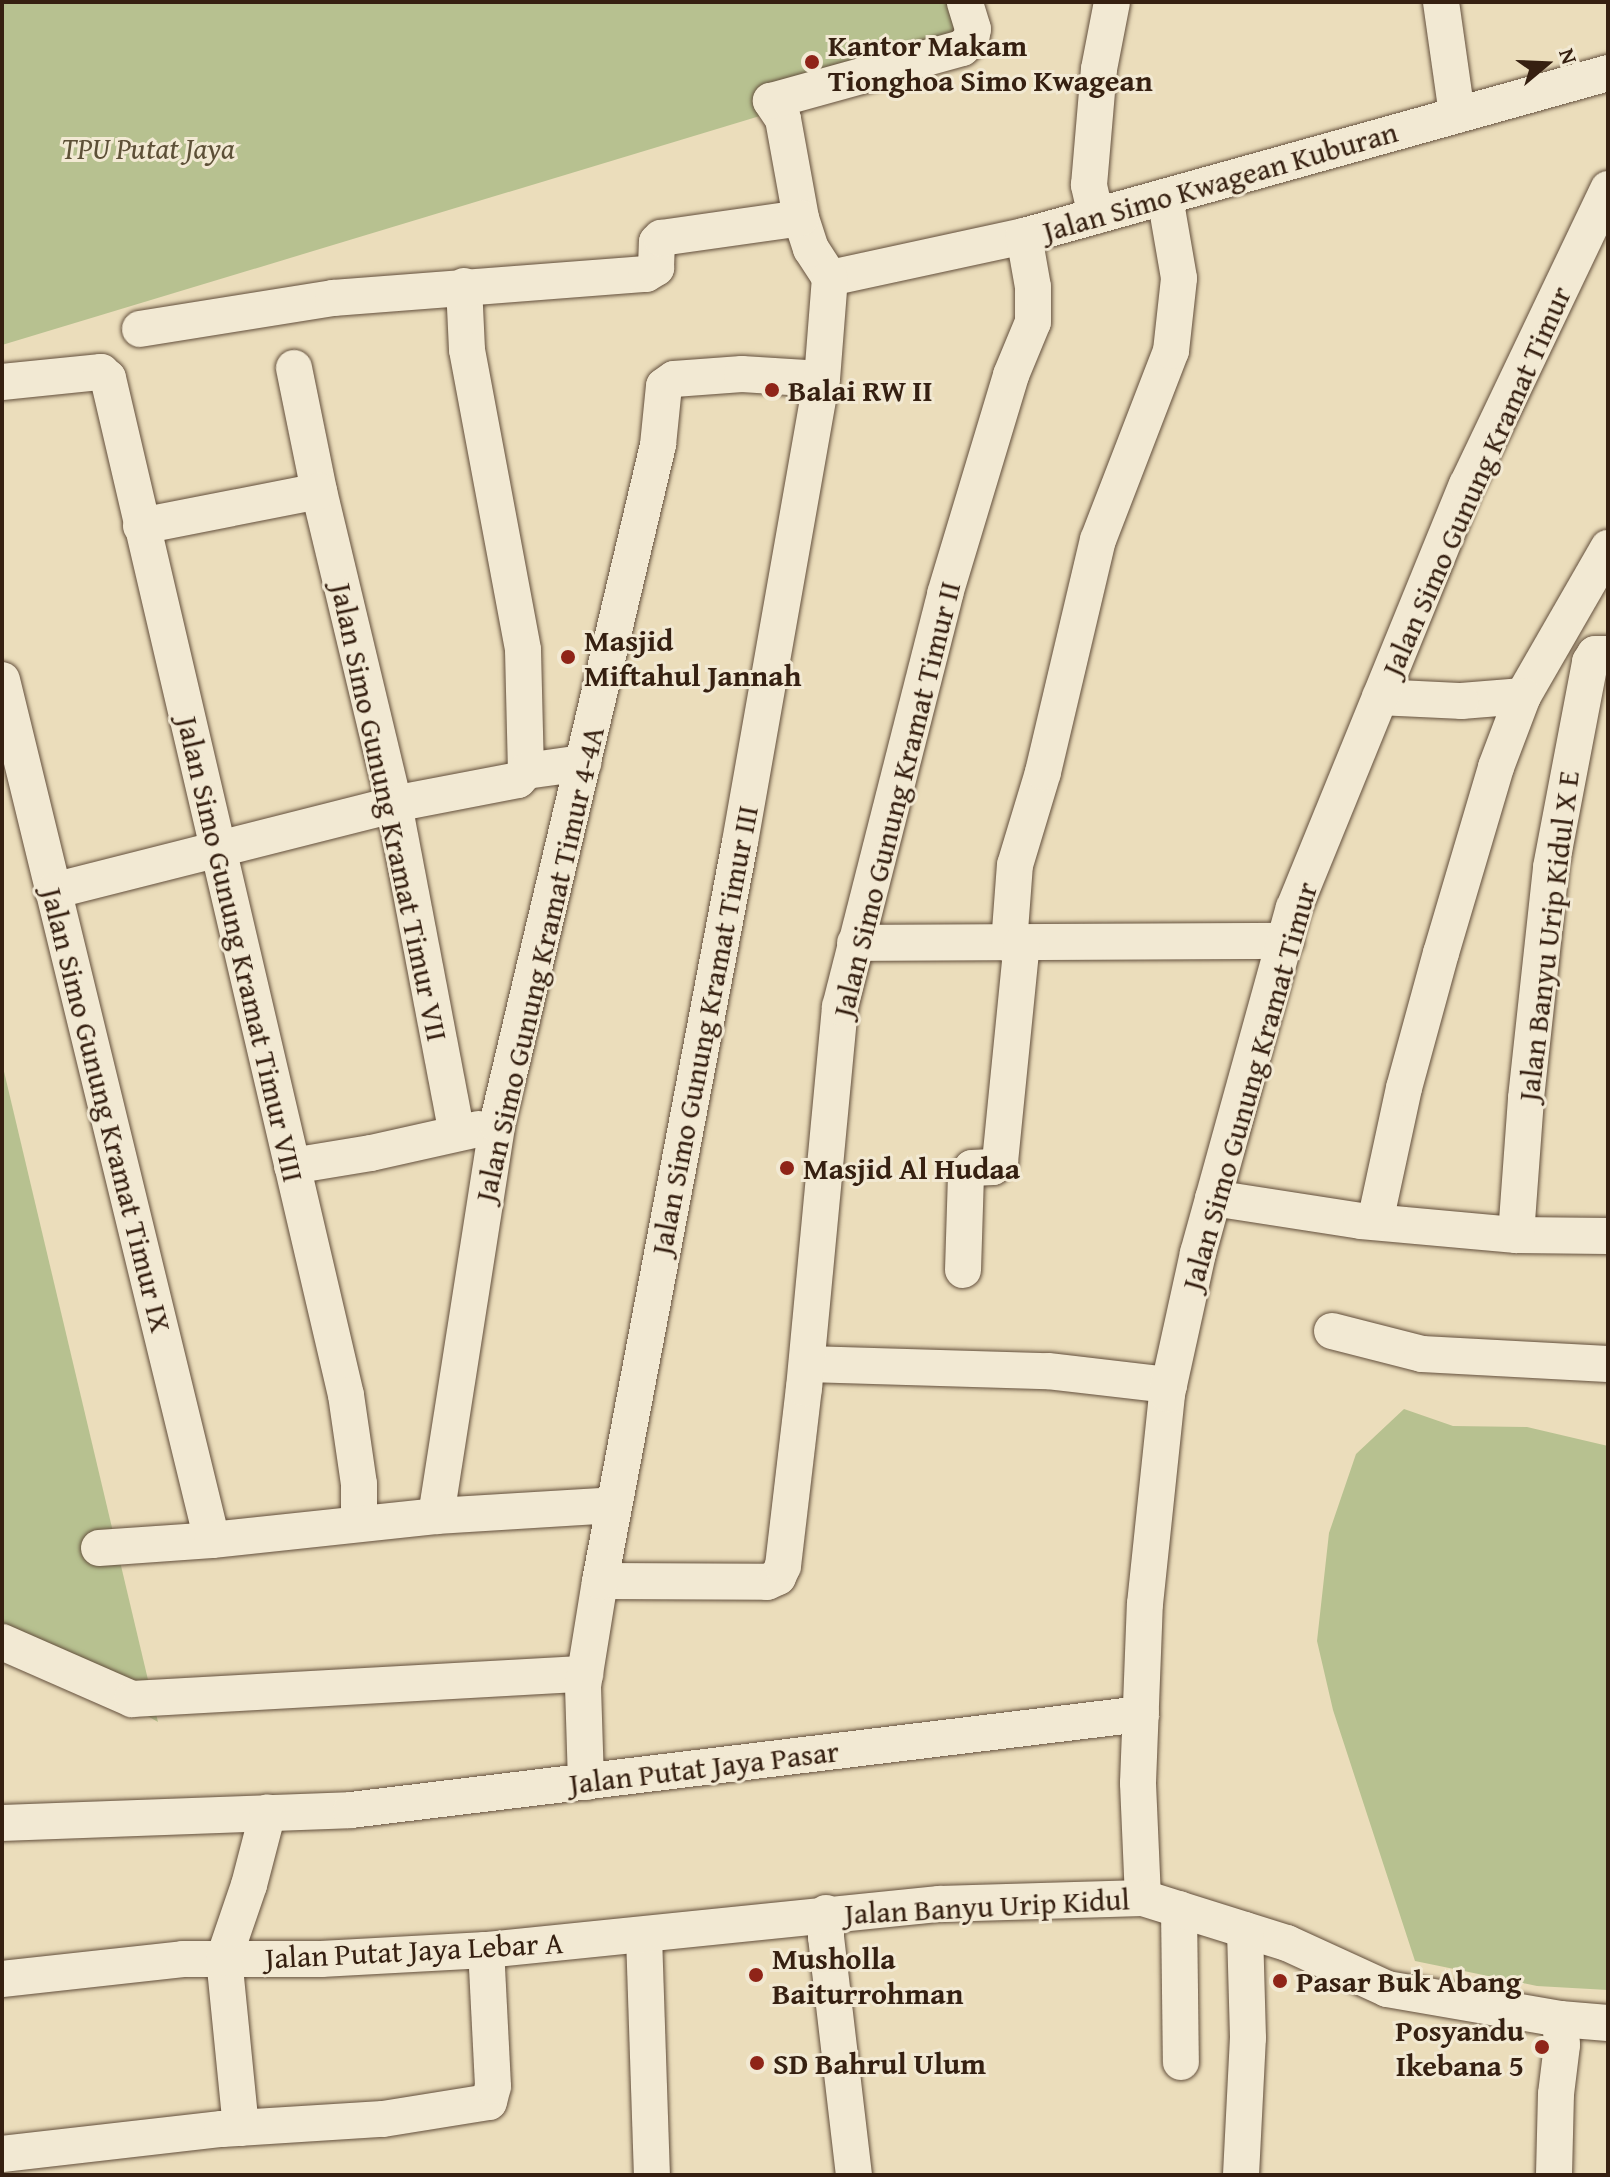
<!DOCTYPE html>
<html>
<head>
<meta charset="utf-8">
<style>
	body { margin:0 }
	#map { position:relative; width:1610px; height:2177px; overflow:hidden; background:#ebddbb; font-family:"Gentium Book Plus",serif }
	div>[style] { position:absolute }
	.green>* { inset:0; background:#b7c190 }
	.roads { filter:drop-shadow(0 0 2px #634f3c) drop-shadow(0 0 2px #634f3c) }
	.minor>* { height:36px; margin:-18px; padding:0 18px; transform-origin:18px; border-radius:18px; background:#f2e9d3 }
	.dots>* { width:22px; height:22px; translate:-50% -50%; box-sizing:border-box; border:4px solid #f2e9d3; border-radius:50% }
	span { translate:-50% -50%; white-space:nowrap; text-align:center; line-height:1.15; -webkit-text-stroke:6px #f2e9d3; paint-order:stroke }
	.poi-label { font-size:30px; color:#362011; font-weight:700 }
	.left { translate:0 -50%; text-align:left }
	.right { translate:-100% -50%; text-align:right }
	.park-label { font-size:30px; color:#5d5037; font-style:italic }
	.street-label { font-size:30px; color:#362011 }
	.frame { position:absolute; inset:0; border:4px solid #362011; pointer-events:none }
	.north { position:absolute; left:1506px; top:24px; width:80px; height:80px; -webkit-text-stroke:6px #f2e9d3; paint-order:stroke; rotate:71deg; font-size:22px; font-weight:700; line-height:32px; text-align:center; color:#362011 }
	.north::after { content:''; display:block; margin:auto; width:28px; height:36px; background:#362011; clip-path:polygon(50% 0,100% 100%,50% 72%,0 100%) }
</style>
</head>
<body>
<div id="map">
	<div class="green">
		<div style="clip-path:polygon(2px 2px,976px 2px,992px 46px,2px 345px)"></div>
		<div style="clip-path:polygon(2px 1063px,158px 1722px,2px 1633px)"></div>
		<div style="clip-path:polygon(1404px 1409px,1453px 1426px,1527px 1427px,1608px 1446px,1608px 1990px,1537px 1986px,1415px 1961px,1333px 1710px,1317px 1641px,1329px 1533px,1356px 1454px)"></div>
	</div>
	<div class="roads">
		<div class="minor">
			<div style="left:1441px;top:2px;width:114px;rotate:81.9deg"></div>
			<div style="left:1096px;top:216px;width:32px;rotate:-103deg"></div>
			<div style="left:1089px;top:185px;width:116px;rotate:-85.1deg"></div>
			<div style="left:1099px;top:69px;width:68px;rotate:-79deg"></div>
			<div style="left:830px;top:278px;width:198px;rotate:-12.2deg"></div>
			<div style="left:1024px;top:236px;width:606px;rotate:-15.59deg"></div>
			<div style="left:830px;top:278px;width:35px;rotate:-123deg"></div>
			<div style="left:811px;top:249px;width:33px;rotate:-108deg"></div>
			<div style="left:801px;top:218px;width:101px;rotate:-100.3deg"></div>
			<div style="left:783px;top:119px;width:22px;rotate:-124deg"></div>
			<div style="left:771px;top:101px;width:198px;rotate:-15.5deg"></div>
			<div style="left:962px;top:48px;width:12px;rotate:-42deg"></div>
			<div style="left:971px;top:40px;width:11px;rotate:-80deg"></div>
			<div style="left:973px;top:29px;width:28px;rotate:-107deg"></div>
			<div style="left:464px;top:286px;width:64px;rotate:87.3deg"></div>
			<div style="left:467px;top:350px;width:305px;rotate:79.4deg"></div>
			<div style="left:523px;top:650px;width:121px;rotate:88.6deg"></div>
			<div style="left:140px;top:329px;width:195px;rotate:-9.1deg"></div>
			<div style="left:333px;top:298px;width:314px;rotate:-4.4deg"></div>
			<div style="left:646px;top:274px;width:12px;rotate:-31deg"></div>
			<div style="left:656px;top:268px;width:26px;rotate:-88deg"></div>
			<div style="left:657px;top:242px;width:6px;rotate:-45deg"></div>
			<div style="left:661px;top:238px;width:141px;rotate:-8.1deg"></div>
			<div style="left:294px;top:368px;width:126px;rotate:78.5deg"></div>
			<div style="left:319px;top:491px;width:322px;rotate:76.5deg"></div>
			<div style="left:394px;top:804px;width:335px;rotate:79.2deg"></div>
			<div style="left:2px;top:382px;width:100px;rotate:-5.8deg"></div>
			<div style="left:101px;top:372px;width:9px;rotate:41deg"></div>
			<div style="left:108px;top:378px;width:1044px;rotate:76.83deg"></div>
			<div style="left:346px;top:1395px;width:90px;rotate:81.7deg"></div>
			<div style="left:359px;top:1484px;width:39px;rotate:90deg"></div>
			<div style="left:141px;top:526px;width:181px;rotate:-11.1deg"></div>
			<div style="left:2px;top:680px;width:885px;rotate:76.28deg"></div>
			<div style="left:1523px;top:696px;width:171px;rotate:-60.1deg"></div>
			<div style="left:53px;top:891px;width:362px;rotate:-14.2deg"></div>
			<div style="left:404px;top:802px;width:116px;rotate:-10.9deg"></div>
			<div style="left:518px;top:780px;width:12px;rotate:-48deg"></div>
			<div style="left:526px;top:771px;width:58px;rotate:-8deg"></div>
			<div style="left:855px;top:943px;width:431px;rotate:-0.3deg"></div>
			<div style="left:1009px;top:944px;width:79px;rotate:-85.7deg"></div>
			<div style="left:1015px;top:865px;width:97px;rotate:-73.2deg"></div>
			<div style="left:1043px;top:772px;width:238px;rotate:-76.7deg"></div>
			<div style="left:1098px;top:540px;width:203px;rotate:-68.9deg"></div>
			<div style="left:1171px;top:351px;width:73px;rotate:-83.7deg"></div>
			<div style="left:1179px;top:278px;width:82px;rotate:-99.8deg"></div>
			<div style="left:292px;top:1166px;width:80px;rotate:-9.3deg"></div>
			<div style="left:371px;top:1153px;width:110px;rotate:-12.6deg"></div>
			<div style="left:1213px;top:1198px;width:150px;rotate:8.8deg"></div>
			<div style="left:1361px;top:1221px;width:156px;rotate:5.2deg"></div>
			<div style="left:1516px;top:1235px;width:92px;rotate:0.6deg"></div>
			<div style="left:1375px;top:1222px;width:137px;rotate:-77.8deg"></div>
			<div style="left:1404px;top:1088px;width:140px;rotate:-74.7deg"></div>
			<div style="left:1441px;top:953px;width:194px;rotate:-73.5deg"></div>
			<div style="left:1496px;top:767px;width:76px;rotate:-69.2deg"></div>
			<div style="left:1523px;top:696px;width:62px;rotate:175.4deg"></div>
			<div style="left:1461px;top:701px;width:81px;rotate:-177.2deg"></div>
			<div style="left:1516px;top:1235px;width:137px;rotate:-85.8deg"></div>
			<div style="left:1526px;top:1098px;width:232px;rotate:-83.8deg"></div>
			<div style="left:1551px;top:867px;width:209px;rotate:-79.2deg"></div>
			<div style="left:1590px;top:662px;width:9px;rotate:-58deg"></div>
			<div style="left:1595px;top:654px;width:13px"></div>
			<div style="left:963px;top:1270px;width:94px;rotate:-88.2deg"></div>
			<div style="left:966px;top:1176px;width:10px;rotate:-53deg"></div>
			<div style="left:972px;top:1168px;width:21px;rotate:-3deg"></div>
			<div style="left:993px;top:1167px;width:9px;rotate:-36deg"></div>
			<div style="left:1000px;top:1162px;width:220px;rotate:-84.3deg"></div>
			<div style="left:1332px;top:1331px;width:93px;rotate:14.3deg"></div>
			<div style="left:1422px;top:1354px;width:186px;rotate:3.1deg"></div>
			<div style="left:807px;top:1364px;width:241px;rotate:1.7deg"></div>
			<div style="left:1048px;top:1371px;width:122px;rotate:6.6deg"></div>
			<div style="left:436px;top:1516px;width:396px;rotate:-81.1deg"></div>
			<div style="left:497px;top:1125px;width:699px;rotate:-76.68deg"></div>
			<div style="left:658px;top:445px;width:59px;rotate:-84.2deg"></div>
			<div style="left:664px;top:386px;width:12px;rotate:-35deg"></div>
			<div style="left:674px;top:379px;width:68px;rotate:-4.2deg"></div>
			<div style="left:742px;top:374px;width:80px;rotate:3.6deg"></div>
			<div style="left:99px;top:1548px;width:113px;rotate:-4deg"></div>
			<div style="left:212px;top:1540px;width:225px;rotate:-6.1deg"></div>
			<div style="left:436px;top:1516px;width:178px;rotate:-3.5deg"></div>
			<div style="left:600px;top:1581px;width:167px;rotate:0.3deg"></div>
			<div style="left:767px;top:1582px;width:12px;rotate:-24deg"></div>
			<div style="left:778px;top:1577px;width:12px;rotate:-66deg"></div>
			<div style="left:783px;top:1566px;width:179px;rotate:-83.3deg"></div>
			<div style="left:804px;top:1388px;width:383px;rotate:-84.6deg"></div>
			<div style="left:840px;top:1007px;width:426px;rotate:-75.7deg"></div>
			<div style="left:945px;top:594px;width:229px;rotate:-73.2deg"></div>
			<div style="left:1011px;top:375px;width:57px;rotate:-67.5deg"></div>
			<div style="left:1033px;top:322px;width:35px;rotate:-90deg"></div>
			<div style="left:1033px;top:287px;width:52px;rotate:-100deg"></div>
			<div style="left:2px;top:1642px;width:142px;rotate:23.7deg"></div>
			<div style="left:132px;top:1699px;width:454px;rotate:-3.2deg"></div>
			<div style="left:586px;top:1782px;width:96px;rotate:-91.8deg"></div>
			<div style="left:583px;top:1686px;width:106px;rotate:-80.8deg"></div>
			<div style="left:600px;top:1581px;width:752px;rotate:-79.27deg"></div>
			<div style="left:740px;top:842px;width:470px;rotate:-80deg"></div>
			<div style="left:822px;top:379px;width:101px;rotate:-85.5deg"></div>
			<div style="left:2px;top:1823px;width:349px;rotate:-2.1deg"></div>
			<div style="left:351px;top:1810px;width:796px;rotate:-6.93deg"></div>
			<div style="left:1143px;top:1898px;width:115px;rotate:-92.5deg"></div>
			<div style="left:1138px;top:1783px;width:179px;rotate:-87.8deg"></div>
			<div style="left:1145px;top:1604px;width:211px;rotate:-84deg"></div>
			<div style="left:1167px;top:1394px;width:144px;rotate:-77.6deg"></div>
			<div style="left:1198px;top:1253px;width:358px;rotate:-74.5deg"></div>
			<div style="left:1294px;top:908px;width:457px;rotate:-67.8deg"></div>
			<div style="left:1467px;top:485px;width:328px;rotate:-64.5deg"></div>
			<div style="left:1179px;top:1909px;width:153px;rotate:89.3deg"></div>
			<div style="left:826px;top:1913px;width:24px;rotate:90deg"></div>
			<div style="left:826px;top:1937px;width:240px;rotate:83.3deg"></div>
			<div style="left:644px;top:1936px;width:239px;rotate:88.1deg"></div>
			<div style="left:2px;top:1979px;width:182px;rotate:-6.3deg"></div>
			<div style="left:183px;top:1959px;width:138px"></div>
			<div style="left:321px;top:1959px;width:165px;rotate:-3.1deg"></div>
			<div style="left:486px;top:1950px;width:455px;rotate:-5.8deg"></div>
			<div style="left:939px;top:1904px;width:204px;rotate:-1.7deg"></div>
			<div style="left:1143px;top:1898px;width:151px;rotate:17.4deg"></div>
			<div style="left:1287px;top:1943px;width:110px;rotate:24.7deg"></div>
			<div style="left:1387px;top:1989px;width:176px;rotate:9.8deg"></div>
			<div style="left:1560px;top:2019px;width:48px;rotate:4.8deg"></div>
			<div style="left:241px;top:2128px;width:171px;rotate:-95.7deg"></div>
			<div style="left:224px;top:1958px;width:77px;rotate:-71.1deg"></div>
			<div style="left:249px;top:1885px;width:75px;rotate:-75.4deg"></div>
			<div style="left:2px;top:2154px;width:221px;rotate:-6.5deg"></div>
			<div style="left:222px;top:2129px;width:161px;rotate:-3.6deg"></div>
			<div style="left:383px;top:2119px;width:107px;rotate:-9.1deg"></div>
			<div style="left:489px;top:2102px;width:16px;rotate:-76deg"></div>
			<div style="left:493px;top:2086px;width:136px;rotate:-92.9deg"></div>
			<div style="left:1241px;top:2175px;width:137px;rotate:-87.1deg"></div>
			<div style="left:1248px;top:2038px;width:108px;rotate:-91.6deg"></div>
			<div style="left:1554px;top:2175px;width:81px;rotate:-88.6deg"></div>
			<div style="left:1556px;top:2094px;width:49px;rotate:-83deg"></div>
			<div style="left:1562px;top:2045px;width:26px;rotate:-94deg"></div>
		</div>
	</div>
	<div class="dots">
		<div style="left:812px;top:62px;background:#8f2418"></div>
		<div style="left:772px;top:390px;background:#8f2418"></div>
		<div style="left:568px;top:657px;background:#8f2418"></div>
		<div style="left:787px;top:1168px;background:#8f2418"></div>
		<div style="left:756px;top:1975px;background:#8f2418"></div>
		<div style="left:1280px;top:1981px;background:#8f2418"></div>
		<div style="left:1542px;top:2047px;background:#8f2418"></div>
		<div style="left:757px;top:2063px;background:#8f2418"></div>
	</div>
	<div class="poi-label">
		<span class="left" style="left:828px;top:62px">Kantor Makam<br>Tionghoa Simo Kwagean</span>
		<span class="left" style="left:788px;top:390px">Balai RW II</span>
		<span class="left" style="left:584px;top:657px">Masjid<br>Miftahul Jannah</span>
		<span class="left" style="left:803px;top:1168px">Masjid Al Hudaa</span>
		<span class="left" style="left:772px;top:1975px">Musholla<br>Baiturrohman</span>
		<span class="left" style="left:1296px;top:1981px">Pasar Buk Abang</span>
		<span class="right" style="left:1524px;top:2047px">Posyandu<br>Ikebana 5</span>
		<span class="left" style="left:773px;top:2063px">SD Bahrul Ulum</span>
	</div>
	<div class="park-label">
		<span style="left:148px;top:148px">TPU Putat Jaya</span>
	</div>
	<div class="street-label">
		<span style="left:1220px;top:181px;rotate:-16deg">Jalan Simo Kwagean Kuburan</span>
		<span style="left:1476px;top:481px;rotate:-66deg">Jalan Simo Gunung Kramat Timur</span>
		<span style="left:896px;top:799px;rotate:-76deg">Jalan Simo Gunung Kramat Timur II</span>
		<span style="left:390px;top:812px;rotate:78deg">Jalan Simo Gunung Kramat Timur VII</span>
		<span style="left:1548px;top:936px;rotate:-83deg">Jalan Banyu Urip Kidul X E</span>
		<span style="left:241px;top:949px;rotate:77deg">Jalan Simo Gunung Kramat Timur VIII</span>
		<span style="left:539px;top:964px;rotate:-77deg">Jalan Simo Gunung Kramat Timur 4-4A</span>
		<span style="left:704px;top:1030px;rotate:-79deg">Jalan Simo Gunung Kramat Timur III</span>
		<span style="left:1249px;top:1086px;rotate:-74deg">Jalan Simo Gunung Kramat Timur</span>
		<span style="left:107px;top:1110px;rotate:76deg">Jalan Simo Gunung Kramat Timur IX</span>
		<span style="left:704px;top:1767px;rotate:-7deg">Jalan Putat Jaya Pasar</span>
		<span style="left:987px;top:1906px;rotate:-3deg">Jalan Banyu Urip Kidul</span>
		<span style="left:414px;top:1950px;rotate:-3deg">Jalan Putat Jaya Lebar A</span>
	</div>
	<div class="frame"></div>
	<div class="north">N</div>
</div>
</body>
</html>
